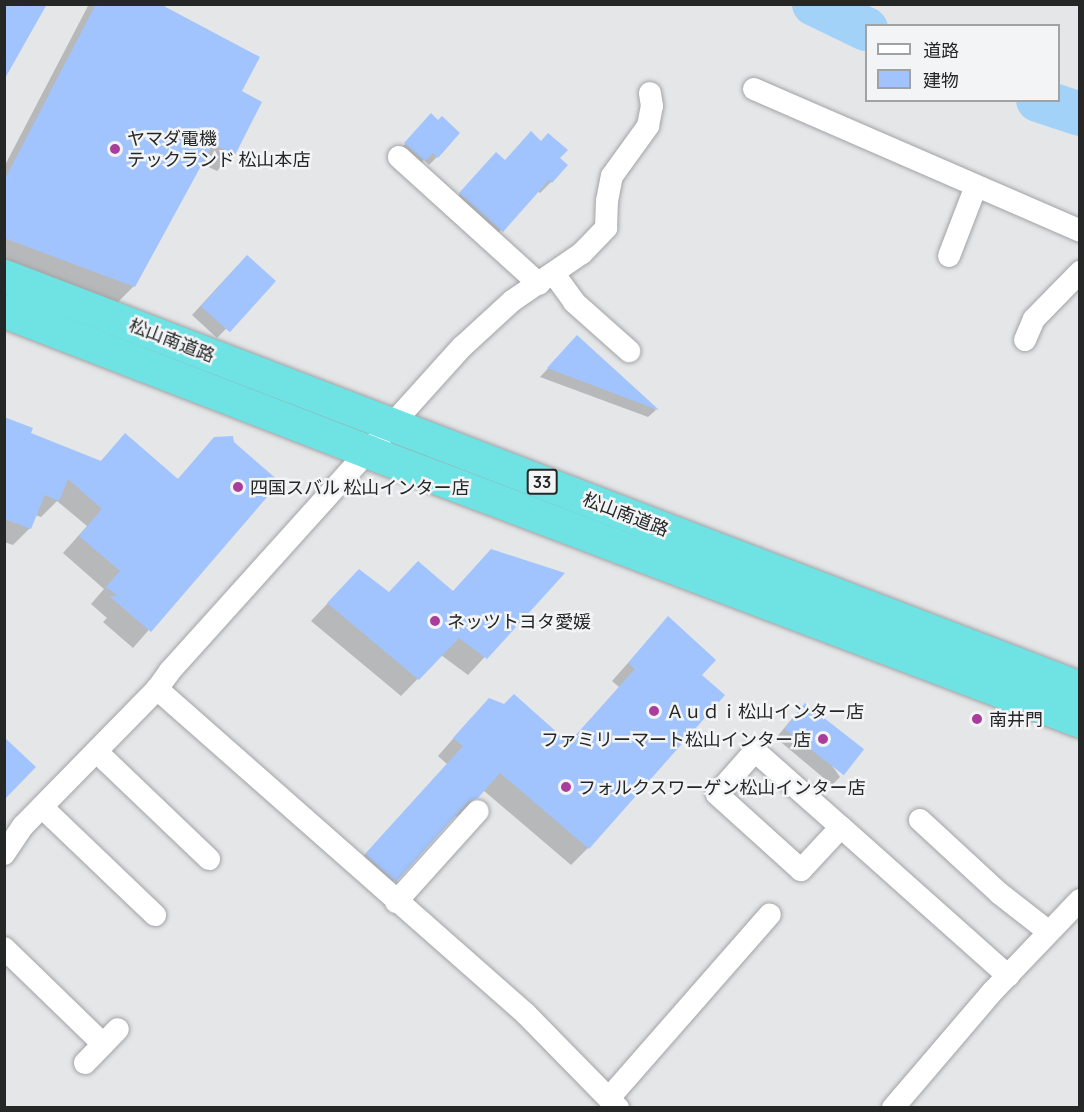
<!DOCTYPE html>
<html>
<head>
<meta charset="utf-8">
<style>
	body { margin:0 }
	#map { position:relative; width:1084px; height:1112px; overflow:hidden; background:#e5e6e8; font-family:Manrope,"Noto Sans JP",sans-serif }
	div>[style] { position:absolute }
	.shadow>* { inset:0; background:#0003 }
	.river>* { height:44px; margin:-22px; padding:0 22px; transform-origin:22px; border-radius:22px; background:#a2d2f8 }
	.building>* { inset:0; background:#a1c4fe; transform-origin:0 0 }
	.roads { filter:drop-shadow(0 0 2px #a2a3a5) drop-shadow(0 0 2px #a2a3a5) }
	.minor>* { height:22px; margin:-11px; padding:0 11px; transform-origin:11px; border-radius:11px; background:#fff }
	.trunk>* { height:33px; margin:-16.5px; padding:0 16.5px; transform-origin:16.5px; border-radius:16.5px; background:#6fe2e4 }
	.dots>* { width:16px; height:16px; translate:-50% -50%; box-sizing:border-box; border:3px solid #f2f4f6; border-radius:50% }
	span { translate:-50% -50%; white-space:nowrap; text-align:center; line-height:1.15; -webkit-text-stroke:5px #f2f4f6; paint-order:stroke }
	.shield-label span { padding:2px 4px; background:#f2f4f6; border:2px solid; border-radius:4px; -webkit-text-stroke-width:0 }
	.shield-label { font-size:16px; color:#252626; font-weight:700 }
	.poi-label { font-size:18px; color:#252626 }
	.left { translate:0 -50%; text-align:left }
	.right { translate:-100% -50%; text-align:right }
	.street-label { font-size:18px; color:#252626 }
	.frame { position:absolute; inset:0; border:6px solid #252626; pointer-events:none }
	.legend { position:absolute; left:865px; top:24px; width:195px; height:78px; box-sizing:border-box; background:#f2f4f6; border:2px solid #a0a2a3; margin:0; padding:8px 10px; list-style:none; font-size:18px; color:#252626 }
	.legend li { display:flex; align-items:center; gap:12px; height:30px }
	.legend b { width:30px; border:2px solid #a0a2a3 }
</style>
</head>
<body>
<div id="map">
	<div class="shadow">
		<div style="clip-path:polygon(89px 4px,166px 4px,164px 8px,240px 91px,234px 154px,217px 171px,200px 163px,134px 286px,117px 303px,4px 259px,4px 167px)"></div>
		<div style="clip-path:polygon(423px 124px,437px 157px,429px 165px,424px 160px,415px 169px,397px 153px)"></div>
		<div style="clip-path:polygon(558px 158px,551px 182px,540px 193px,537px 191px,490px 242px,449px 206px,485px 165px,504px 161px)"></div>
		<div style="clip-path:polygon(238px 265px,273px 281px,217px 338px,192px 315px)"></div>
		<div style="clip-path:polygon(577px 337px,656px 410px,648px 417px,540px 377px)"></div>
		<div style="clip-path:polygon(4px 419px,29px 434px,100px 462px,125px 435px,177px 480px,215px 438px,232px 443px,278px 482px,133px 648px,103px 622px,107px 618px,91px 604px,104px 589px,63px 553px,87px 526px,57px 501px,41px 517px,35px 515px,30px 528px,13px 545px,4px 542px)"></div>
		<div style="clip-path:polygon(562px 574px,468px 675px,441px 655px,401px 696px,311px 621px,342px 588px,388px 594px,453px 592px)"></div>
		<div style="clip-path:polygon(668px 618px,700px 675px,588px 848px,571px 865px,483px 790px,459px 815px,452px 818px,378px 898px,349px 872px,447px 764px,438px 756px,472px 717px,568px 744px,619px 687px,612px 681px)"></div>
		<div style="clip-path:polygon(796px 714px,840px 777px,832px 785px,776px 738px)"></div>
	</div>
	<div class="river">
		<div style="left:814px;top:4px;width:58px;rotate:25.7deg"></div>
		<div style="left:1038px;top:100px;width:44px;rotate:18.4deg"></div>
	</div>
	<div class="building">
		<div style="clip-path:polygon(4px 4px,47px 4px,4px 80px)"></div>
		<div style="clip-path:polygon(96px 4px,160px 4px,260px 57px,242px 91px,262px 102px,235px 155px,213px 144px,135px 287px,4px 238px,4px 181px)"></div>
		<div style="clip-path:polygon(431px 113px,438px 120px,442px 116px,460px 133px,438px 158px,433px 153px,425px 161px,404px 143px)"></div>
		<div style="clip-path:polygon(531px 131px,541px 141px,548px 133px,568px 150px,560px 158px,568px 165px,552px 183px,549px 180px,503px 232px,459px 193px,496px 152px,505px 160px)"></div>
		<div style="left:247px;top:255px;width:39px;height:69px;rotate:42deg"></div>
		<div style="clip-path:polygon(577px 335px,658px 409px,658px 410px,547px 368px)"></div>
		<div style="clip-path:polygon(4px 417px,33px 428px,31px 433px,101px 461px,125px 433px,178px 479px,214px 437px,233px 436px,234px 442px,280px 482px,151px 632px,109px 596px,118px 596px,106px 587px,120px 571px,79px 536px,102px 509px,68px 479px,59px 501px,45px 495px,31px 529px,4px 519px)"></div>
		<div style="clip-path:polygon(491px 549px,565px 573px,487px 659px,459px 638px,419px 680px,327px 603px,359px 569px,389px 592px,418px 561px,453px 591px)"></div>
		<div style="clip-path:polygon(668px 616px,716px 660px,702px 675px,725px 695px,589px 849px,500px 773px,478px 798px,468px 802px,396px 882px,365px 854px,463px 746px,453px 738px,489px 698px,504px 704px,514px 694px,569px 743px,635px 669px,628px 663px)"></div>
		<div style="left:805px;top:703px;width:75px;height:33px;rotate:38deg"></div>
		<div style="clip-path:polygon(4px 737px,36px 767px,4px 800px)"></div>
	</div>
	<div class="roads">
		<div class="minor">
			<div style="left:754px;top:89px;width:356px;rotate:23.5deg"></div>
			<div style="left:399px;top:157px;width:189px;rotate:42.2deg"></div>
			<div style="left:949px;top:256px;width:75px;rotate:-68.9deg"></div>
			<div style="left:554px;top:274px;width:34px;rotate:54deg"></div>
			<div style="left:574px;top:302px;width:74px;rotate:41.7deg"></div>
			<div style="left:1025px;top:340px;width:23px;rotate:-67deg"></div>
			<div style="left:1034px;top:319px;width:66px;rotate:-45.6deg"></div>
			<div style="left:97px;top:752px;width:155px;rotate:43.7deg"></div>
			<div style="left:43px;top:808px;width:155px;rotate:43.7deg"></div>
			<div style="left:920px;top:820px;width:108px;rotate:42.7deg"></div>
			<div style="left:999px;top:893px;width:63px;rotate:38deg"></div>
			<div style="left:841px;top:827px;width:59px;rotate:132.9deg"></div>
			<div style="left:801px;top:870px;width:113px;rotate:-137.9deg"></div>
			<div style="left:717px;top:794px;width:57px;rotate:-48.5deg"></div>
			<div style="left:755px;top:751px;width:115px;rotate:41.5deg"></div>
			<div style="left:841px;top:827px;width:224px;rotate:41.7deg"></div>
			<div style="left:4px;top:854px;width:34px;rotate:-56deg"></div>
			<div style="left:23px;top:826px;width:192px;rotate:-45.6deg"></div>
			<div style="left:396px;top:902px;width:122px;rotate:-48deg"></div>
			<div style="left:4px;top:948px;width:138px;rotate:44.1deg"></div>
			<div style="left:85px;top:1063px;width:47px;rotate:-45.9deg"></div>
			<div style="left:609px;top:1098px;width:244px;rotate:-48.8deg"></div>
			<div style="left:618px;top:1108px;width:132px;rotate:-134.4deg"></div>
			<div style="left:526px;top:1014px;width:492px;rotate:-138.6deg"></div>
			<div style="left:157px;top:689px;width:22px;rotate:-54deg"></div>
			<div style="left:170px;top:671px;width:436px;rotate:-48deg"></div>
			<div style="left:462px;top:347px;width:68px;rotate:-42.6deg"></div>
			<div style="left:512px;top:301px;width:85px;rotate:-34.4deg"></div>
			<div style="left:582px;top:253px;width:35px;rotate:-46deg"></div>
			<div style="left:606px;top:228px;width:27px;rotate:-88deg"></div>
			<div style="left:607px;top:201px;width:25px;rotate:-79deg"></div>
			<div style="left:612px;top:176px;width:62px;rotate:-54.2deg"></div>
			<div style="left:648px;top:126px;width:20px;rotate:-79deg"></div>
			<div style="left:652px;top:106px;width:13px;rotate:-99deg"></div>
			<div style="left:893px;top:1108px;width:154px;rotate:-49.5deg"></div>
			<div style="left:993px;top:991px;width:126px;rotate:-46.3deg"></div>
		</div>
		<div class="trunk">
			<div style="left:4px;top:276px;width:1152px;rotate:20.95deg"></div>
			<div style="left:4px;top:311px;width:391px;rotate:21.1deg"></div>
			<div style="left:369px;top:452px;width:760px;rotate:20.72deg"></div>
		</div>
	</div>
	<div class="dots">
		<div style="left:115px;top:149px;background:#aa3d9c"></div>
		<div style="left:238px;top:487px;background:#aa3d9c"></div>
		<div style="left:435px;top:621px;background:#aa3d9c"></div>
		<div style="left:654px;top:711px;background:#aa3d9c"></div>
		<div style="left:977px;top:719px;background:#aa3d9c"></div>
		<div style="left:823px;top:739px;background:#aa3d9c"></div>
		<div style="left:566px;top:787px;background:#aa3d9c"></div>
	</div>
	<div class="shield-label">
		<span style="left:542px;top:482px">33</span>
	</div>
	<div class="poi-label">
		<span class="left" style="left:127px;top:149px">ヤマダ電機<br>テックランド 松山本店</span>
		<span class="left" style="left:250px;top:487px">四国スバル 松山インター店</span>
		<span class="left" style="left:447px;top:621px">ネッツトヨタ愛媛</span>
		<span class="left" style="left:666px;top:711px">Ａｕｄｉ松山インター店</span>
		<span class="left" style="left:989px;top:719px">南井門</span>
		<span class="right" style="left:811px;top:739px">ファミリーマート松山インター店</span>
		<span class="left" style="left:578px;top:787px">フォルクスワーゲン松山インター店</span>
	</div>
	<div class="street-label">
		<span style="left:172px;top:340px;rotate:21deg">松山南道路</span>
		<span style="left:626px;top:514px;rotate:21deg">松山南道路</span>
	</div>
	<div class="frame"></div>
	<ul class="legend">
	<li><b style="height:8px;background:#fff"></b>道路</li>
	<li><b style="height:16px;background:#a1c4fe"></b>建物</li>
	</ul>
</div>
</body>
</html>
